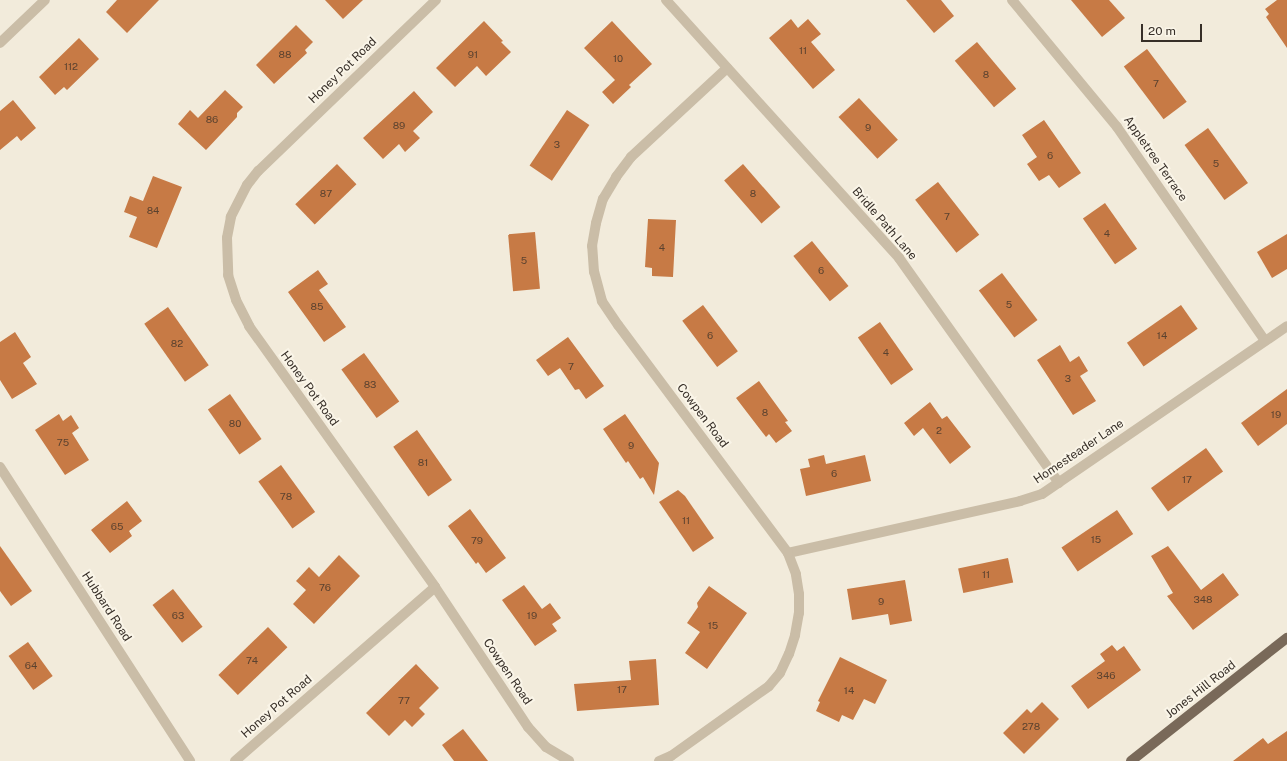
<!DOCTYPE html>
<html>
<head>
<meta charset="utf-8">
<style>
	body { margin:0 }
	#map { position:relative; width:1287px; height:761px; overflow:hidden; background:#f2ebdb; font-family:"Public Sans",sans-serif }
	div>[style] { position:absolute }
	.building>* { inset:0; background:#c77a45; transform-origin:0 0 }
	.minor>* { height:10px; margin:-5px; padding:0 5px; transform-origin:5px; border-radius:5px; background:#cabda7 }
	.major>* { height:10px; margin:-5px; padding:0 5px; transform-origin:5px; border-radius:5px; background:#796959 }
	span { translate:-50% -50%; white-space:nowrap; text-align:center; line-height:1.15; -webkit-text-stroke:4px #faf5e8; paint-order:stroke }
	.number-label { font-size:10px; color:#5b422f }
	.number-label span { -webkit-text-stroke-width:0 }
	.street-label { font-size:12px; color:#372f28 }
	.scale { position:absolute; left:1141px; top:24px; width:61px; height:18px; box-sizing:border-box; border:2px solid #372f28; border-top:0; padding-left:5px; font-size:12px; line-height:14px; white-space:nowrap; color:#372f28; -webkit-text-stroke:3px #faf5e8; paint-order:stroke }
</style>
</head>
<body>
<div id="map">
	<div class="building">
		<div style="clip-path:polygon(117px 0,159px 0,127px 33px,106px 12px)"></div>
		<div style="clip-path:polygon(325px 0,363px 0,343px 19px)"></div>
		<div style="clip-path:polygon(906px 0,941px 0,954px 16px,934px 33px)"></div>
		<div style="clip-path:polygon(1071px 0,1109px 0,1125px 18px,1102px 37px)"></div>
		<div style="clip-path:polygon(1277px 0,1287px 0,1287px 48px,1266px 17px,1269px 14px,1265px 9px)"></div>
		<div style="clip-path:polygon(791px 19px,798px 28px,808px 19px,821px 34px,811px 42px,835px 70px,813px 89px,769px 38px)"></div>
		<div style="clip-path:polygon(484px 21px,503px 41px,501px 42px,511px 52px,486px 76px,477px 66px,455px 87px,436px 68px)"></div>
		<div style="clip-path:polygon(612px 21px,652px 64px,629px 85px,631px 87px,613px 104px,602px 92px,615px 80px,584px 48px)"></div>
		<div style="clip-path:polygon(296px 25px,313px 42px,305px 50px,307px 53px,274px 84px,256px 65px)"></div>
		<div style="clip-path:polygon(79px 38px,99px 59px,67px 90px,64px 87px,55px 95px,39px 77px)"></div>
		<div style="left:977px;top:42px;width:61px;height:29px;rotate:50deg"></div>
		<div style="left:1147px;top:49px;width:66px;height:29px;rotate:53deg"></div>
		<div style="clip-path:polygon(225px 90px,243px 107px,237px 113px,237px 117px,206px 150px,178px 124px,190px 110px,198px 118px)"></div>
		<div style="clip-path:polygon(414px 91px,433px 112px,413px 131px,420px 138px,405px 152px,399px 144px,383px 159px,363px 138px)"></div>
		<div style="left:859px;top:98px;width:57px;height:28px;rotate:47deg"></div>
		<div style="clip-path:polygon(13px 100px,36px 128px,21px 141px,17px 136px,0 150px,0 111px)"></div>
		<div style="left:567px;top:110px;width:27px;height:67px;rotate:34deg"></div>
		<div style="clip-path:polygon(1044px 120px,1081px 173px,1059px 188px,1049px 175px,1039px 181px,1027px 164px,1037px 157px,1022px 135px)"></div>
		<div style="left:1208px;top:128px;width:68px;height:29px;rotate:54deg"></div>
		<div style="left:337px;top:164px;width:28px;height:58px;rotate:46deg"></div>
		<div style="left:743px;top:164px;width:57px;height:25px;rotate:49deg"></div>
		<div style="clip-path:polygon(153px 176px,182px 187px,157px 248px,129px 237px,137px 217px,124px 212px,130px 196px,143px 201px)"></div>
		<div style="left:938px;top:182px;width:67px;height:29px;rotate:52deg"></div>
		<div style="left:1105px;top:203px;width:56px;height:27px;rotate:55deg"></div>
		<div style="clip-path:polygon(648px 219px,676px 220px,673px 277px,652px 276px,652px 268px,645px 267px)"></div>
		<div style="left:535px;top:232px;width:57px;height:27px;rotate:85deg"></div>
		<div style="clip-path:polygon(1287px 234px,1287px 269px,1272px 278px,1257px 252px)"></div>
		<div style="left:812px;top:241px;width:58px;height:24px;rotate:51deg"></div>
		<div style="clip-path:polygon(318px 270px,328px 284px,319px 290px,346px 327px,324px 342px,288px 292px)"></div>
		<div style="left:1002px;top:273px;width:59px;height:29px;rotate:53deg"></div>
		<div style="left:703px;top:305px;width:58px;height:26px;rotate:53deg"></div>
		<div style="left:1181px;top:305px;width:29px;height:66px;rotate:55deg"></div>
		<div style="left:168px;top:307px;width:71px;height:29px;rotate:55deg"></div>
		<div style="left:880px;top:322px;width:58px;height:27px;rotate:55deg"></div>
		<div style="clip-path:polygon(15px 332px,31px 357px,23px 363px,37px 384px,12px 399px,0 380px,0 342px)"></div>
		<div style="clip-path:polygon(568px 337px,604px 386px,586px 399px,579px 389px,575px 390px,560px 368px,548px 376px,536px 360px)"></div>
		<div style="clip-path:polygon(1060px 345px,1070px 362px,1079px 356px,1088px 371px,1080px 376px,1096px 401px,1073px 415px,1037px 360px)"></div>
		<div style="left:364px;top:353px;width:60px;height:28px;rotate:54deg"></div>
		<div style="clip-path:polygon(759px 381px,788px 421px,785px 422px,792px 431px,776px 443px,769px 434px,766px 437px,736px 398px)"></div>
		<div style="clip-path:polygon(1287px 389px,1287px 424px,1258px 446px,1241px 423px)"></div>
		<div style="left:230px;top:394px;width:55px;height:27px;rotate:55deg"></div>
		<div style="clip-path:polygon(930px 402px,942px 419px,947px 416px,971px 447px,950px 464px,923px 428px,914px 436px,904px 423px)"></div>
		<div style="clip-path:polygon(59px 414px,63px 421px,71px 415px,79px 428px,72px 433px,89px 460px,65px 475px,35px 430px)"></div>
		<div style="clip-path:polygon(625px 414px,659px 463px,654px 495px,643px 477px,640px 479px,628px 461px,626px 463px,603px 429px)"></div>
		<div style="left:417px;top:430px;width:61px;height:29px;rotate:55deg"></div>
		<div style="left:1206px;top:448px;width:29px;height:68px;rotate:54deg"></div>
		<div style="clip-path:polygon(824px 455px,826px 464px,865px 455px,871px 481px,806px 496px,800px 469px,810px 467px,808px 459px)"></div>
		<div style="left:281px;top:465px;width:58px;height:28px;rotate:54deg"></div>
		<div style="clip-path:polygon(678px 490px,685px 496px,714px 538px,693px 552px,659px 502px)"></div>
		<div style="clip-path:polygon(127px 501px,142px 521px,129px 531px,132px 536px,110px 553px,91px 530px)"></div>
		<div style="clip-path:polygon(470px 509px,506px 558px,486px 573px,478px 562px,476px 564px,448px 526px)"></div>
		<div style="left:1117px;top:510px;width:29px;height:67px;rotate:56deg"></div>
		<div style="clip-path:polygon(0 546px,32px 591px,11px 606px,0 591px)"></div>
		<div style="clip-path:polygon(1168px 546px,1201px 590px,1223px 573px,1239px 595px,1193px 630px,1167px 596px,1173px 593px,1151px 556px)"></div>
		<div style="clip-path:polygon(339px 555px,360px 576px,314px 624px,293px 604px,306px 590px,296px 581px,309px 567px,319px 577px)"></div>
		<div style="left:1008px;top:558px;width:25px;height:51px;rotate:78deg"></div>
		<div style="clip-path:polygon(905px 580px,912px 621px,890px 625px,888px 614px,852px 620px,847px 589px)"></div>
		<div style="clip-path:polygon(524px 585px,542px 609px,550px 603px,561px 618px,552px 624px,557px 631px,535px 646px,502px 600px)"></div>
		<div style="clip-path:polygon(709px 586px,747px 613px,707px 669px,685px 653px,700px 632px,687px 623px,698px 607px,697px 603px)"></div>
		<div style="left:173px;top:589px;width:48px;height:26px;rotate:52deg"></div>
		<div style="left:268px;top:627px;width:28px;height:69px;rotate:46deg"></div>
		<div style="left:28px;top:642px;width:42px;height:24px;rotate:54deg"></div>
		<div style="clip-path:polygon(1112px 645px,1117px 651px,1124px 646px,1141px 670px,1088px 709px,1071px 686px,1105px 661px,1100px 654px)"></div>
		<div style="clip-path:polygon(840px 657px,887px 680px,875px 704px,864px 699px,853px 720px,842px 715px,839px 722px,816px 711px,820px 702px,818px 701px)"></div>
		<div style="clip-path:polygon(656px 659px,659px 705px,577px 711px,574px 684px,631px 680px,629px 661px)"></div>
		<div style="clip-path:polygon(416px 664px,439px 688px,419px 708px,425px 714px,412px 727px,405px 720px,389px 736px,366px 713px)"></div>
		<div style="clip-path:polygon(1042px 702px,1059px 719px,1024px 754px,1003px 733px,1027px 709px,1031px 713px)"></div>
		<div style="clip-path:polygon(463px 729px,488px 761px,454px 761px,442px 745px)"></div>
		<div style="clip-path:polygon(1287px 731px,1287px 761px,1233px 761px,1263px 738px,1268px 744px)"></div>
	</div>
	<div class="minor">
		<div style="left:436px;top:0;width:247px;rotate:136.1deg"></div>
		<div style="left:258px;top:171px;width:18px;rotate:128deg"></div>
		<div style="left:247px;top:185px;width:36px;rotate:117deg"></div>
		<div style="left:231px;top:217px;width:21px;rotate:101deg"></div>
		<div style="left:227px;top:238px;width:37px;rotate:88deg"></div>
		<div style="left:228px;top:275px;width:26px;rotate:72deg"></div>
		<div style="left:236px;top:300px;width:29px;rotate:63deg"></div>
		<div style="left:249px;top:326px;width:320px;rotate:54.5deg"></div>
		<div style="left:435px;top:587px;width:168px;rotate:56.4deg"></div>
		<div style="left:528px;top:727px;width:27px;rotate:48deg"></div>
		<div style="left:546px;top:747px;width:27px;rotate:31deg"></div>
		<div style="left:666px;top:0;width:348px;rotate:47.9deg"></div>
		<div style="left:899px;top:258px;width:276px;rotate:54.6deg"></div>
		<div style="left:1012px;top:0;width:165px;rotate:50.4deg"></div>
		<div style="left:1117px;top:127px;width:260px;rotate:55.3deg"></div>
		<div style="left:0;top:43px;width:62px;rotate:-43.7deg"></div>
		<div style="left:0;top:467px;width:350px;rotate:57.1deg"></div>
		<div style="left:788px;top:553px;width:238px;rotate:-12.6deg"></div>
		<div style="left:1020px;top:501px;width:23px;rotate:-18deg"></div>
		<div style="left:1042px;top:494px;width:297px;rotate:-34.4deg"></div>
		<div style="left:235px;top:761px;width:265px;rotate:-41deg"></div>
		<div style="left:659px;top:761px;width:13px;rotate:-23deg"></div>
		<div style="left:671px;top:756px;width:120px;rotate:-35.5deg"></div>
		<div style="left:769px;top:686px;width:17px;rotate:-50deg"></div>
		<div style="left:780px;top:673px;width:21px;rotate:-65deg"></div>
		<div style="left:789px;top:654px;width:20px;rotate:-72deg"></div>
		<div style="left:795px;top:635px;width:22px;rotate:-80deg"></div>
		<div style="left:799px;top:613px;width:19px;rotate:-90deg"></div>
		<div style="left:799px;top:594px;width:20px;rotate:-99deg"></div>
		<div style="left:796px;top:574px;width:22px;rotate:-111deg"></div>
		<div style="left:788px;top:553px;width:284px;rotate:-126.7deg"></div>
		<div style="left:618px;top:325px;width:29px;rotate:-124deg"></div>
		<div style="left:602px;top:301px;width:30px;rotate:-105deg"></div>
		<div style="left:594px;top:272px;width:26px;rotate:-94deg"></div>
		<div style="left:592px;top:246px;width:23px;rotate:-80deg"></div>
		<div style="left:596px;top:223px;width:25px;rotate:-74deg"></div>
		<div style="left:603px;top:199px;width:26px;rotate:-59deg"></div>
		<div style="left:616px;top:177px;width:25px;rotate:-53deg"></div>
		<div style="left:631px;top:157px;width:131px;rotate:-42.8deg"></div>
	</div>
	<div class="major">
		<div style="left:1131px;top:761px;width:199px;rotate:-38.3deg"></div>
	</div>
	<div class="number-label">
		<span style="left:803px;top:51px">11</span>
		<span style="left:285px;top:55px">88</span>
		<span style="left:473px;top:55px">91</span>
		<span style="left:618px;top:59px">10</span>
		<span style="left:71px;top:67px">112</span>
		<span style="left:986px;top:75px">8</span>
		<span style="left:1156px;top:84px">7</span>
		<span style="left:212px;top:120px">86</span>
		<span style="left:399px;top:126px">89</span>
		<span style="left:868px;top:128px">9</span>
		<span style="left:557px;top:145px">3</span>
		<span style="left:1050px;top:156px">6</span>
		<span style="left:1216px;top:164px">5</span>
		<span style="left:326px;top:194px">87</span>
		<span style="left:753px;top:194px">8</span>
		<span style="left:153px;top:211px">84</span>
		<span style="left:947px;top:217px">7</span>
		<span style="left:1107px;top:234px">4</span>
		<span style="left:662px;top:248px">4</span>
		<span style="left:524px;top:261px">5</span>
		<span style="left:821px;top:271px">6</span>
		<span style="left:1009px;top:305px">5</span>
		<span style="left:317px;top:307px">85</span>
		<span style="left:710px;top:336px">6</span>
		<span style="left:1162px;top:336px">14</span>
		<span style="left:177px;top:344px">82</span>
		<span style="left:886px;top:353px">4</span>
		<span style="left:571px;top:367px">7</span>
		<span style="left:1068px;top:379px">3</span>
		<span style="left:370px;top:385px">83</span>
		<span style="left:765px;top:413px">8</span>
		<span style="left:1276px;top:415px">19</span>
		<span style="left:235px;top:424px">80</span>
		<span style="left:939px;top:431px">2</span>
		<span style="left:63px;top:443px">75</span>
		<span style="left:631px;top:446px">9</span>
		<span style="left:423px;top:463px">81</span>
		<span style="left:834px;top:474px">6</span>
		<span style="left:1187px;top:480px">17</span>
		<span style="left:286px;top:497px">78</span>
		<span style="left:686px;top:521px">11</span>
		<span style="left:117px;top:527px">65</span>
		<span style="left:1096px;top:540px">15</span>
		<span style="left:477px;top:541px">79</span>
		<span style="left:986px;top:575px">11</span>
		<span style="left:325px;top:588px">76</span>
		<span style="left:1203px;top:600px">348</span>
		<span style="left:881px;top:602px">9</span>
		<span style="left:178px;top:616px">63</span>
		<span style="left:532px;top:616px">19</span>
		<span style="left:713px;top:626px">15</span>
		<span style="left:252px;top:661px">74</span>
		<span style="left:31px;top:666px">64</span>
		<span style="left:1106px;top:676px">346</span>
		<span style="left:622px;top:690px">17</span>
		<span style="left:849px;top:691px">14</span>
		<span style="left:404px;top:701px">77</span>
		<span style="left:1031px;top:727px">278</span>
	</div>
	<div class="street-label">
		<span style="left:343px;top:71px;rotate:-44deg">Honey Pot Road</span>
		<span style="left:1155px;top:159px;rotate:55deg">Appletree Terrace</span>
		<span style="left:884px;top:224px;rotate:49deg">Bridle Path Lane</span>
		<span style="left:309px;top:389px;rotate:54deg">Honey Pot Road</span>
		<span style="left:702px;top:416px;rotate:53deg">Cowpen Road</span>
		<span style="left:1079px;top:452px;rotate:-34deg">Homesteader Lane</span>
		<span style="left:106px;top:607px;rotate:57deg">Hubbard Road</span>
		<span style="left:507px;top:672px;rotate:56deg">Cowpen Road</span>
		<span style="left:1201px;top:690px;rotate:-38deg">Jones Hill Road</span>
		<span style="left:277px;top:707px;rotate:-41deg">Honey Pot Road</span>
	</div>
	<div class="scale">20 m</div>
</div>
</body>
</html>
